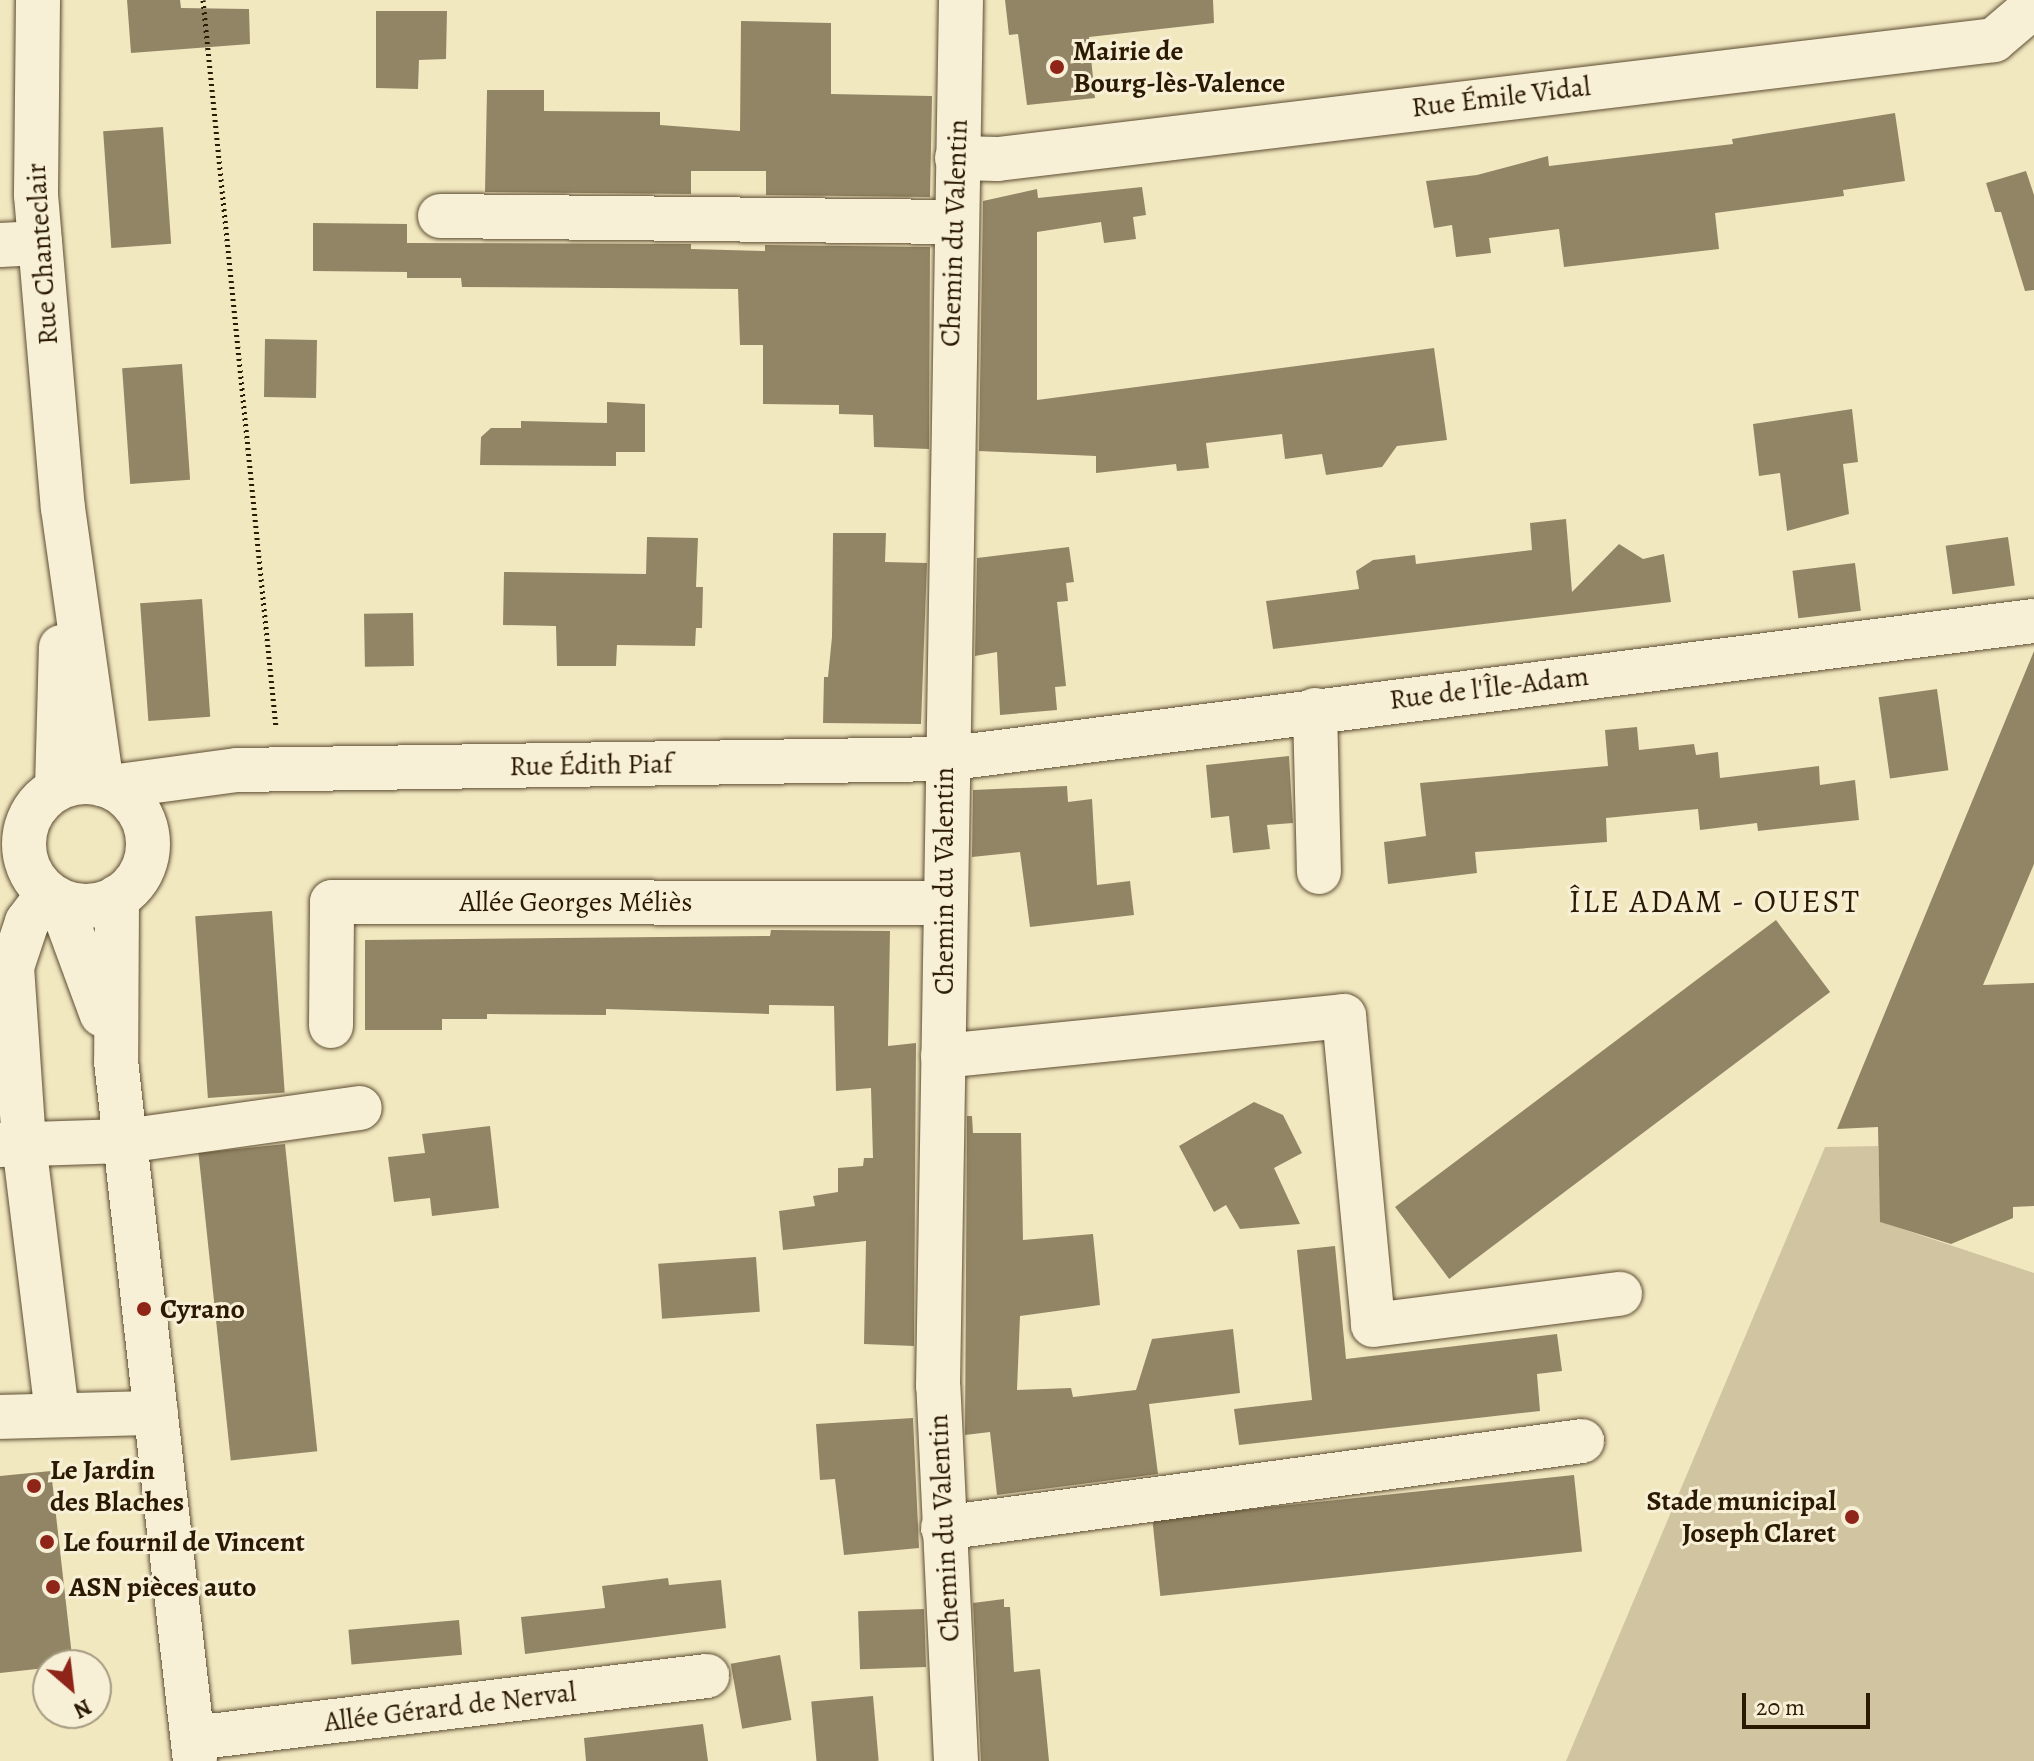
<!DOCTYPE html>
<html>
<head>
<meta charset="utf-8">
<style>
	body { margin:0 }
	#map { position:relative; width:2034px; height:1761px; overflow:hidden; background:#f2e8c0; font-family:Alegreya,serif }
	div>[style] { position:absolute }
	.green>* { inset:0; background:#d0c5a0 }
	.building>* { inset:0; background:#928565; transform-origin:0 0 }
	.path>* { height:5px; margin-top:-2.5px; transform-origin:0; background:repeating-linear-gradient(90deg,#2b1902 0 2px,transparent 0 6px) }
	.roads { filter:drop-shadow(0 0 2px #5d4d32) drop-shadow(0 0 2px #5d4d32) }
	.minor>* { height:44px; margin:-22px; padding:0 22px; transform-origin:22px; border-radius:22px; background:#f7f0d6 }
	.minor>.ring { margin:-22px; padding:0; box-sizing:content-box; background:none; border:44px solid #f7f0d6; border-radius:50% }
	.dots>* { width:22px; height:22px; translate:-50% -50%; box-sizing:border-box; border:4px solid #f7f0d6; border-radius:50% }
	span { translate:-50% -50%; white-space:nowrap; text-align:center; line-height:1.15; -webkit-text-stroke:6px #f7f0d6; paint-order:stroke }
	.poi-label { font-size:28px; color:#2b1902; font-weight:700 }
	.left { translate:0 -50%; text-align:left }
	.right { translate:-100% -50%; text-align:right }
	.street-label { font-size:28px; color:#2b1902 }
	.quarter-label { font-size:32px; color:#2b1902; letter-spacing:2px }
	.north { position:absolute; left:32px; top:1649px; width:80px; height:80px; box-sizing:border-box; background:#f7f0d6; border:2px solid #a59a81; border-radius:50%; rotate:152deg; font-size:22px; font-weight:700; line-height:32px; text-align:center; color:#2b1902 }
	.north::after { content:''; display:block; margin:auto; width:28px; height:36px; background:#8f2418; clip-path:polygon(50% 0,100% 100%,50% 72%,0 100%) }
	.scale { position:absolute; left:1742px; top:1693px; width:128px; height:36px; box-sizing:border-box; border:4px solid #2b1902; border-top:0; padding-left:10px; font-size:24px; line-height:28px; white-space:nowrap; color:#2b1902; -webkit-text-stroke:6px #f7f0d6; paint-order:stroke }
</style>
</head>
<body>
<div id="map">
	<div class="green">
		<div style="clip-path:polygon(1878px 1146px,1881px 1222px,2034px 1273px,2034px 1761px,1566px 1761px,1825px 1147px)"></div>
	</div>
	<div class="building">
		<div style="clip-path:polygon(127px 0,180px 0,181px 8px,249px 9px,250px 44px,131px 53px)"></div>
		<div style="clip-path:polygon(1005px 0,1213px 0,1214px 23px,1089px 37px,1095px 98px,1027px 105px,1018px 34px,1009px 35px)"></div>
		<div style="clip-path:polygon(376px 11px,447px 11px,446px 59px,419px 60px,418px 89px,376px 88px)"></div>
		<div style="clip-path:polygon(741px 21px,831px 23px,831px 94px,932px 96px,930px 197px,766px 195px,766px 171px,691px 171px,691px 194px,485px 192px,487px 90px,544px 90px,544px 111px,660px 112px,660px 125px,740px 131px)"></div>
		<div style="clip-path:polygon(1895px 113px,1905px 181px,1843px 190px,1844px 196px,1715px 213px,1719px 249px,1564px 267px,1559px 229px,1489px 238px,1491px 253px,1456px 257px,1452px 225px,1434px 228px,1426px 181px,1477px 175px,1548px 156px,1549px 166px,1733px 144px,1732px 139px)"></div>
		<div style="left:163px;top:127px;width:117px;height:60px;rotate:86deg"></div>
		<div style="clip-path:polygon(2026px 171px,2034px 195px,2034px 290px,2025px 291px,2001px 212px,1995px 212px,1986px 183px)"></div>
		<div style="clip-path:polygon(1142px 187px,1146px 215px,1133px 217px,1136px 239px,1104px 243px,1101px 222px,1037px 232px,1037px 400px,1434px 348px,1447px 440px,1397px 446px,1382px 467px,1326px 475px,1322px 454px,1285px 459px,1282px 434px,1206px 443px,1209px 468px,1177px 471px,1176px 464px,1096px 473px,1096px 456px,979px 451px,983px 201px,1037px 189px,1038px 198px)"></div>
		<div style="clip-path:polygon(313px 223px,407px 224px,407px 243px,691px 244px,691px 249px,765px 251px,765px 245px,930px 247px,929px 449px,874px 447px,873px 415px,839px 414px,839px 405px,763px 404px,763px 345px,740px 345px,738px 289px,462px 287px,461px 278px,407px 278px,407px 272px,313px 271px)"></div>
		<div style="left:265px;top:339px;width:52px;height:58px;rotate:1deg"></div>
		<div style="left:182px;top:364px;width:116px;height:60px;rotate:86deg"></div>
		<div style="clip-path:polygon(607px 402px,645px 404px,645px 452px,616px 452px,616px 466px,480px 465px,481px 437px,491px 428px,521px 428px,521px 421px,607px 423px)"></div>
		<div style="clip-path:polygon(1852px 409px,1858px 462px,1843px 464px,1849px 514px,1787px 531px,1780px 473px,1759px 476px,1753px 424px)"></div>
		<div style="clip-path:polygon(1566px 519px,1572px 592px,1619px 544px,1643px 559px,1664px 554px,1671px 602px,1273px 649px,1266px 601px,1359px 589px,1356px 571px,1373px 560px,1415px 555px,1416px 564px,1532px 550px,1530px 523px)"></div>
		<div style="clip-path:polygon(833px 533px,886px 533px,885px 562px,927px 563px,921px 724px,823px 723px,824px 677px,828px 677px,832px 637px)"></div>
		<div style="clip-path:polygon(647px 537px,698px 538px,696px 587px,703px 587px,702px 628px,696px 628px,695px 646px,617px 645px,616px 666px,557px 666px,556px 626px,503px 625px,504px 572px,646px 574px)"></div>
		<div style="left:2008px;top:537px;width:49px;height:63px;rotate:82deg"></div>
		<div style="clip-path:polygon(1069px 547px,1074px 582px,1066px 583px,1068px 601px,1057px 602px,1066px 686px,1055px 687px,1057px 710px,1000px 715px,997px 652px,975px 656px,977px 558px)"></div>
		<div style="left:1855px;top:563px;width:48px;height:63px;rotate:83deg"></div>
		<div style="left:202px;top:599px;width:118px;height:62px;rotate:86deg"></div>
		<div style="left:413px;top:613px;width:53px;height:49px;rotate:89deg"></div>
		<div style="clip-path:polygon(2034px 651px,2034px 864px,1983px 985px,2034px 983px,2034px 1206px,2013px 1207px,2013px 1218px,1951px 1244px,1880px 1222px,1878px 1127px,1837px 1129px)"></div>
		<div style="left:1937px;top:689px;width:82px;height:59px;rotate:82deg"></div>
		<div style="clip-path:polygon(1637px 727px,1639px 750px,1694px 744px,1696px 755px,1718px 752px,1720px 778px,1819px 766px,1820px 785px,1855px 780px,1859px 820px,1758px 831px,1757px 823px,1700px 830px,1698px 809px,1606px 818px,1607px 842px,1475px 852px,1477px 873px,1388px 884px,1384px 842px,1426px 836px,1420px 783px,1608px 766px,1605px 730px)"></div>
		<div style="clip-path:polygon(1289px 756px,1293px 823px,1267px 825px,1270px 849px,1233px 853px,1229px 816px,1211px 818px,1206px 765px)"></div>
		<div style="clip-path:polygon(1067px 786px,1068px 802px,1092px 799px,1097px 885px,1130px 881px,1134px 915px,1030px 927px,1020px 852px,972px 857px,973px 790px)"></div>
		<div style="left:272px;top:911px;width:182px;height:77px;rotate:86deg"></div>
		<div style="left:1776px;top:920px;width:90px;height:477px;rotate:53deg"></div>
		<div style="clip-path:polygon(771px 930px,890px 931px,888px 1046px,916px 1043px,914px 1346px,864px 1344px,866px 1241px,783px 1250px,779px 1211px,815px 1206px,813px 1196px,838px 1192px,838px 1168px,863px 1166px,864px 1158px,873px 1158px,871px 1088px,836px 1091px,834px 1006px,769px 1005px,769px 1014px,606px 1009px,606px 1015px,487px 1014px,487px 1019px,442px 1019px,442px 1030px,365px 1030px,365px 940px,770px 936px)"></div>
		<div style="clip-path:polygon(1254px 1102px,1283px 1115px,1302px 1153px,1274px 1168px,1300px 1224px,1240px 1229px,1226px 1205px,1214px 1212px,1179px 1146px)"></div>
		<div style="clip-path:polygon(967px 1116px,972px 1116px,973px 1133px,1021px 1133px,1023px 1240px,1093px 1234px,1100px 1305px,1020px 1316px,1017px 1390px,1071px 1388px,1073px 1397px,1136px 1390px,1152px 1339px,1233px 1329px,1240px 1393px,1149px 1404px,1158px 1474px,997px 1495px,990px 1432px,965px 1435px)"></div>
		<div style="clip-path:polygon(490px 1126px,499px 1208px,432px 1216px,430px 1198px,394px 1202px,388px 1157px,425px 1153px,422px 1134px)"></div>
		<div style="left:285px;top:1144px;width:309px;height:87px;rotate:84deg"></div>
		<div style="clip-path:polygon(1335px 1246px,1346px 1359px,1557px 1334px,1562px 1371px,1537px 1374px,1540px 1411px,1239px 1445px,1234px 1409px,1312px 1400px,1297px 1250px)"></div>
		<div style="left:756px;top:1257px;width:55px;height:98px;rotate:86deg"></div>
		<div style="clip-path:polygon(913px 1418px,919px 1548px,844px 1555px,835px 1479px,820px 1480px,816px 1424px)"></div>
		<div style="clip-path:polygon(51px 1471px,73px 1665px,0 1673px,0 1476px)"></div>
		<div style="left:1574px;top:1475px;width:77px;height:424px;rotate:84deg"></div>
		<div style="clip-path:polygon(668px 1578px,669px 1585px,721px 1580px,726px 1628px,525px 1654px,521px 1617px,605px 1608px,602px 1586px)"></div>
		<div style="clip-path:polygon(1004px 1599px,1004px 1607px,1010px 1607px,1014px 1672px,1040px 1669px,1049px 1761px,981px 1761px,973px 1603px)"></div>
		<div style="left:924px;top:1609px;width:58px;height:66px;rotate:88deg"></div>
		<div style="left:459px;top:1620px;width:35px;height:111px;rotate:85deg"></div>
		<div style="left:780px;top:1655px;width:66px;height:50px;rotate:80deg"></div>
		<div style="left:873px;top:1696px;width:65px;height:62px;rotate:85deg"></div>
		<div style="clip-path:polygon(703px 1724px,708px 1761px,586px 1761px,584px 1738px)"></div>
	</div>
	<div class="path">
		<div style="left:203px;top:0;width:732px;rotate:84.27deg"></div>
	</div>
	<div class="roads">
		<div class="minor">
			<div style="left:38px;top:0;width:195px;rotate:90.6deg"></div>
			<div style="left:36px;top:195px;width:314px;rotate:85.1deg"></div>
			<div style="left:63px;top:508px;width:279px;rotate:82deg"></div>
			<div style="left:957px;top:158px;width:41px;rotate:1.4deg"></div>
			<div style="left:998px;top:159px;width:1003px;rotate:-6.81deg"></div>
			<div style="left:1994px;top:40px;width:52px;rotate:-40.4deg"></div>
			<div style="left:440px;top:216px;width:513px;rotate:0.67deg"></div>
			<div style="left:0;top:245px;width:40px;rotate:-2.9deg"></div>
			<div style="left:1315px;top:710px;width:162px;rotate:88.6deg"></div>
			<div class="ring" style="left:24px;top:782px;width:80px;height:80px"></div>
			<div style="left:111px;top:787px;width:127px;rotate:-7.7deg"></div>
			<div style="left:237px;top:770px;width:707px;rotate:-0.89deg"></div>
			<div style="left:944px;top:759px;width:1099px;rotate:-7.22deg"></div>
			<div style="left:57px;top:788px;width:141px;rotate:-88.4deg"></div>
			<div style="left:48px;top:894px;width:35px;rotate:127deg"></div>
			<div style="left:27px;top:922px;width:47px;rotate:108.4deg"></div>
			<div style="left:12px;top:967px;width:177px;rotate:86.1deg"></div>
			<div style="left:24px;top:1144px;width:271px;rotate:83deg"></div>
			<div style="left:117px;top:897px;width:164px;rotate:90.3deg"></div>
			<div style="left:116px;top:1061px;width:704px;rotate:83.56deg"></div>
			<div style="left:60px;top:901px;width:121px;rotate:69.8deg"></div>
			<div style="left:331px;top:1026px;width:124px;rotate:-89.5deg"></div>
			<div style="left:332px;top:902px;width:612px;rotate:0.09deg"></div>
			<div style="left:943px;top:1056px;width:403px;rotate:-5.7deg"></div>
			<div style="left:1344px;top:1016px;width:310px;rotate:84.6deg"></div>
			<div style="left:1373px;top:1325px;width:249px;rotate:-7.2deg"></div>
			<div style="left:0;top:1145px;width:125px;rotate:-1.8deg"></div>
			<div style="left:125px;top:1141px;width:237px;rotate:-8deg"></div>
			<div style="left:0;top:1417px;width:156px;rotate:-1.5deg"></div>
			<div style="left:943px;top:1528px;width:645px;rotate:-7.75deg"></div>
			<div style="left:193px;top:1738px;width:518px;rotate:-6.88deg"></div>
			<div style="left:956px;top:1761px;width:375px;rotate:-92.7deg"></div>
			<div style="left:938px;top:1386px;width:1386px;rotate:-89.05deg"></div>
		</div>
	</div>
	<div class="dots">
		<div style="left:1057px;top:67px;background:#8f2418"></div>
		<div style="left:144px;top:1309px;background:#8f2418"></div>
		<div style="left:34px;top:1486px;background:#8f2418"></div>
		<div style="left:1852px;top:1517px;background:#8f2418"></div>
		<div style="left:47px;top:1542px;background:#8f2418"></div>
		<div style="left:53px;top:1587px;background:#8f2418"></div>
	</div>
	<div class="poi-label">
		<span class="left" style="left:1073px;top:67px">Mairie de<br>Bourg-lès-Valence</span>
		<span class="left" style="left:160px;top:1309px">Cyrano</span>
		<span class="left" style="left:50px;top:1486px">Le Jardin<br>des Blaches</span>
		<span class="right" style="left:1836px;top:1517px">Stade municipal<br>Joseph Claret</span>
		<span class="left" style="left:63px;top:1542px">Le fournil de Vincent</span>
		<span class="left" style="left:69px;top:1587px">ASN pièces auto</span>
	</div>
	<div class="street-label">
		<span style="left:1501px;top:97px;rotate:-7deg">Rue Émile Vidal</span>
		<span style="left:954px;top:233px;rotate:-88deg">Chemin du Valentin</span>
		<span style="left:42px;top:254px;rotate:-94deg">Rue Chanteclair</span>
		<span style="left:1489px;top:688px;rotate:-7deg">Rue de l'Île-Adam</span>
		<span style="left:591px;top:765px;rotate:-1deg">Rue Édith Piaf</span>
		<span style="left:944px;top:881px;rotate:-90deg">Chemin du Valentin</span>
		<span style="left:576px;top:902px">Allée Georges Méliès</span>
		<span style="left:944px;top:1528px;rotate:-93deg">Chemin du Valentin</span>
		<span style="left:450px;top:1707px;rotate:-7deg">Allée Gérard de Nerval</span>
	</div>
	<div class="quarter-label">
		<span style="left:1715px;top:901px">ÎLE ADAM - OUEST</span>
	</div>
	<div class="north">N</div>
	<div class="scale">20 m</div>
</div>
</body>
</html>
